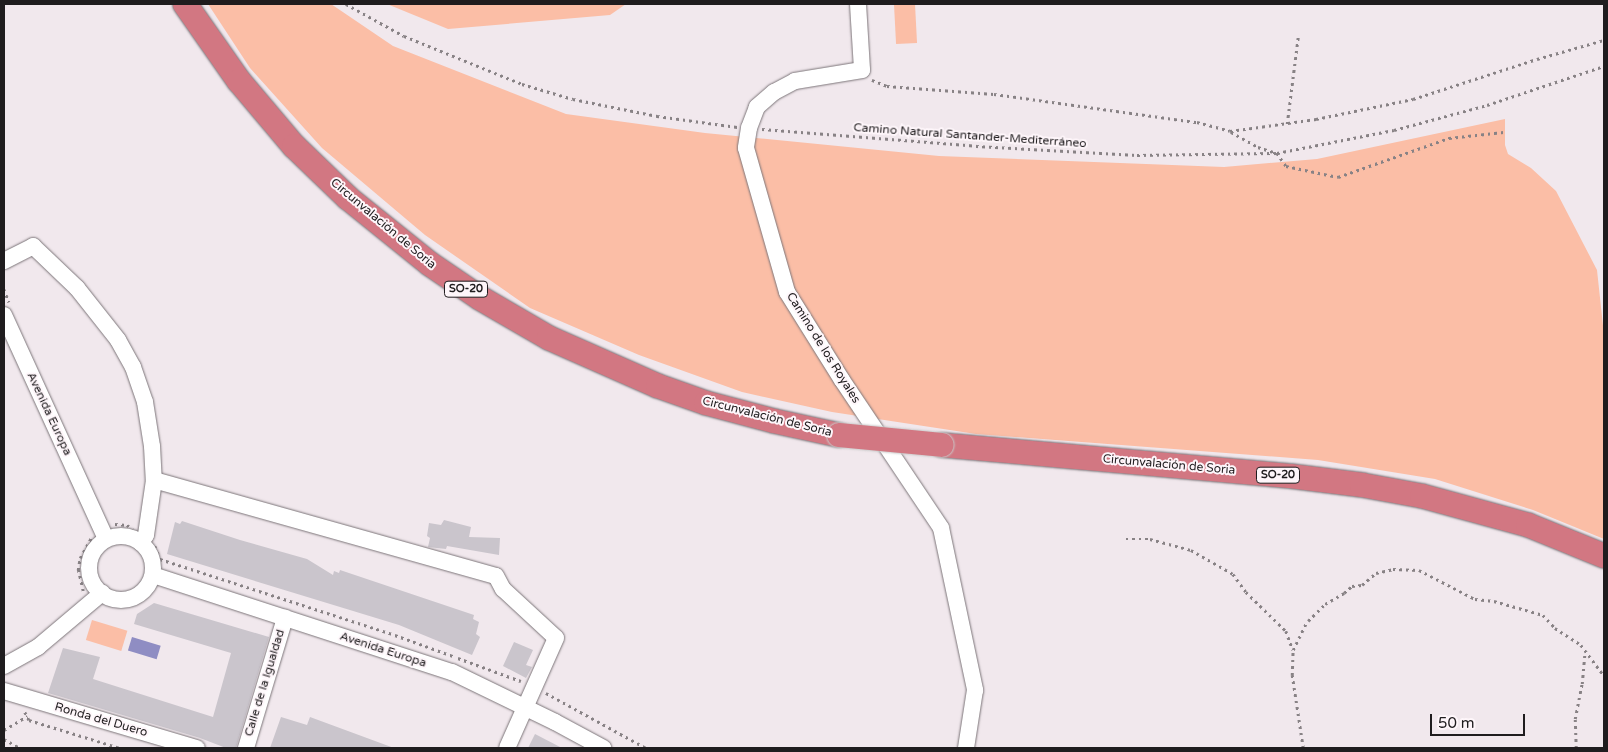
<!DOCTYPE html>
<html>
<head>
<meta charset="utf-8">
<style>
	body { margin:0 }
	#map { position:relative; width:1608px; height:752px; overflow:hidden; background:#f1e8ed; font-family:"Varela Round",sans-serif }
	div>[style] { position:absolute }
	.green>* { inset:0; background:#fbbea6; transform-origin:0 0 }
	.water>* { inset:0; background:#8f8dc3; transform-origin:0 0 }
	.building>* { inset:0; background:#cac5cc }
	.path>* { height:2.5px; margin-top:-1.25px; transform-origin:0; background:repeating-linear-gradient(90deg,#888285 0 2.5px,transparent 0 6.5px) }
	.roads { filter:drop-shadow(0 0 1px #7c7579) drop-shadow(0 0 1px #7c7579) }
	.minor>* { height:16px; margin:-8px; padding:0 8px; transform-origin:8px; border-radius:8px; background:#fff }
	.minor>.ring { margin:-8px; padding:0; box-sizing:content-box; background:none; border:16px solid #fff; border-radius:50% }
	.highway>* { height:24px; margin:-12px; padding:0 12px; transform-origin:12px; border-radius:12px; background:#d27782 }
	.bridges { filter:drop-shadow(0 0 1px #c9c9c9) drop-shadow(0 0 1px #c9c9c9) }
	.highway-bridge>* { height:24px; margin:-12px; padding:0 12px; transform-origin:12px; border-radius:12px; background:#d27782 }
	span { translate:-50% -50%; white-space:nowrap; text-align:center; line-height:1.15; -webkit-text-stroke:4px #fef6fa; paint-order:stroke }
	.shield-label span { padding:1px 4px; background:#fef6fa; border:1px solid; border-radius:4px; -webkit-text-stroke-width:0 }
	.shield-label { font-size:11px; color:#1f1c1e; font-weight:700 }
	.street-label { font-size:12px; color:#1f1c1e }
	.frame { position:absolute; inset:0; border:5px solid #1f1c1e; pointer-events:none }
	.scale { position:absolute; left:1430px; top:714px; width:95px; height:22px; box-sizing:border-box; border:2px solid #1f1c1e; border-top:0; padding-left:6px; font-size:15px; line-height:18px; white-space:nowrap; color:#1f1c1e; -webkit-text-stroke:4px #fef6fa; paint-order:stroke }
</style>
</head>
<body>
<div id="map">
	<div class="green">
		<div style="clip-path:polygon(208px 4px,331px 4px,393px 46px,566px 114px,705px 133px,939px 156px,1224px 167px,1317px 159px,1505px 119px,1505px 145px,1508px 154px,1531px 168px,1556px 191px,1597px 270px,1604px 335px,1604px 539px,1533px 510px,1435px 479px,1318px 460px,976px 434px,832px 412px,742px 392px,639px 355px,530px 308px,425px 235px,322px 148px,250px 68px)"></div>
		<div style="clip-path:polygon(387px 4px,626px 4px,610px 15px,448px 29px)"></div>
		<div style="left:915px;top:4px;width:39px;height:21px;rotate:87deg"></div>
		<div style="left:92px;top:620px;width:37px;height:21px;rotate:17deg"></div>
	</div>
	<div class="water">
		<div style="left:132px;top:637px;width:30px;height:14px;rotate:17deg"></div>
	</div>
	<div class="building">
		<div style="clip-path:polygon(444px 520px,471px 527px,469px 537px,500px 538px,499px 555px,447px 546px,446px 549px,428px 547px,430px 538px,427px 536px,429px 523px,441px 525px)"></div>
		<div style="clip-path:polygon(182px 521px,240px 540px,307px 559px,333px 575px,334px 571px,339px 573px,340px 570px,474px 615px,473px 619px,479px 622px,476px 634px,480px 637px,472px 655px,399px 625px,167px 554px,175px 522px,180px 524px)"></div>
		<div style="clip-path:polygon(154px 603px,269px 637px,236px 748px,226px 748px,200px 738px,48px 693px,63px 648px,100px 657px,93px 679px,213px 717px,231px 653px,134px 624px,137px 614px)"></div>
		<div style="clip-path:polygon(514px 642px,533px 650px,526px 665px,532px 667px,526px 678px,503px 666px)"></div>
		<div style="clip-path:polygon(281px 717px,307px 725px,310px 717px,394px 748px,270px 748px)"></div>
		<div style="clip-path:polygon(535px 734px,562px 748px,528px 748px)"></div>
	</div>
	<div class="path">
		<div style="left:346px;top:4px;width:66px;rotate:28.9deg"></div>
		<div style="left:404px;top:36px;width:127px;rotate:22.1deg"></div>
		<div style="left:522px;top:84px;width:53px;rotate:16.4deg"></div>
		<div style="left:573px;top:99px;width:86px;rotate:11.4deg"></div>
		<div style="left:657px;top:116px;width:81px;rotate:7.8deg"></div>
		<div style="left:872px;top:80px;width:16px;rotate:22deg"></div>
		<div style="left:887px;top:86px;width:107px;rotate:4.3deg"></div>
		<div style="left:994px;top:94px;width:205px;rotate:7.9deg"></div>
		<div style="left:1197px;top:122px;width:34px;rotate:15deg"></div>
		<div style="left:1230px;top:131px;width:87px;rotate:-7.9deg"></div>
		<div style="left:1316px;top:119px;width:99px;rotate:-11.7deg"></div>
		<div style="left:1413px;top:99px;width:130px;rotate:-17.9deg"></div>
		<div style="left:1537px;top:59px;width:70px;rotate:-15.8deg"></div>
		<div style="left:1287px;top:124px;width:88px;rotate:-82.8deg"></div>
		<div style="left:762px;top:129px;width:215px;rotate:4.5deg"></div>
		<div style="left:976px;top:146px;width:161px;rotate:3.2deg"></div>
		<div style="left:1137px;top:155px;width:140px;rotate:-0.8deg"></div>
		<div style="left:1277px;top:153px;width:119px;rotate:-11.1deg"></div>
		<div style="left:1394px;top:130px;width:96px;rotate:-15deg"></div>
		<div style="left:1487px;top:105px;width:123px;rotate:-18.4deg"></div>
		<div style="left:1231px;top:132px;width:31px;rotate:29deg"></div>
		<div style="left:1258px;top:147px;width:20px;rotate:18deg"></div>
		<div style="left:1277px;top:153px;width:16px;rotate:55deg"></div>
		<div style="left:1286px;top:166px;width:53px;rotate:11.9deg"></div>
		<div style="left:1338px;top:177px;width:118px;rotate:-19.4deg"></div>
		<div style="left:1449px;top:138px;width:55px;rotate:-6.2deg"></div>
		<div style="left:4px;top:289px;width:14px;rotate:69deg"></div>
		<div style="left:115px;top:524px;width:12px;rotate:5deg"></div>
		<div style="left:127px;top:525px;width:7px;rotate:34deg"></div>
		<div style="left:1126px;top:539px;width:24px"></div>
		<div style="left:1150px;top:539px;width:42px;rotate:15deg"></div>
		<div style="left:1191px;top:550px;width:48px;rotate:29.7deg"></div>
		<div style="left:1233px;top:574px;width:22px;rotate:54deg"></div>
		<div style="left:1246px;top:592px;width:56px;rotate:44.3deg"></div>
		<div style="left:1286px;top:631px;width:20px;rotate:70deg"></div>
		<div style="left:155px;top:546px;width:14px;rotate:69deg"></div>
		<div style="left:160px;top:559px;width:247px;rotate:17.9deg"></div>
		<div style="left:395px;top:635px;width:62px;rotate:19.9deg"></div>
		<div style="left:83px;top:591px;width:22px;rotate:-103deg"></div>
		<div style="left:78px;top:570px;width:12px;rotate:-81deg"></div>
		<div style="left:80px;top:558px;width:23px;rotate:-61deg"></div>
		<div style="left:1308px;top:621px;width:24px;rotate:-45deg"></div>
		<div style="left:1325px;top:604px;width:22px;rotate:-30deg"></div>
		<div style="left:1344px;top:593px;width:11px;rotate:-41deg"></div>
		<div style="left:1352px;top:586px;width:10px;rotate:-6deg"></div>
		<div style="left:1362px;top:585px;width:18px;rotate:-41deg"></div>
		<div style="left:1376px;top:573px;width:17px;rotate:-13deg"></div>
		<div style="left:1393px;top:569px;width:26px;rotate:2deg"></div>
		<div style="left:1419px;top:570px;width:63px;rotate:27.4deg"></div>
		<div style="left:1475px;top:599px;width:19px;rotate:6deg"></div>
		<div style="left:1494px;top:601px;width:51px;rotate:15.9deg"></div>
		<div style="left:1543px;top:615px;width:18px;rotate:47deg"></div>
		<div style="left:1555px;top:628px;width:31px;rotate:33deg"></div>
		<div style="left:1581px;top:645px;width:39px;rotate:53deg"></div>
		<div style="left:458px;top:658px;width:67px;rotate:20.1deg"></div>
		<div style="left:546px;top:693px;width:114px;rotate:28.8deg"></div>
		<div style="left:25px;top:712px;width:9px;rotate:63deg"></div>
		<div style="left:29px;top:720px;width:95px;rotate:17.1deg"></div>
		<div style="left:4px;top:730px;width:27px;rotate:-31deg"></div>
		<div style="left:4px;top:739px;width:18px;rotate:29deg"></div>
		<div style="left:1303px;top:748px;width:74px;rotate:-98.6deg"></div>
		<div style="left:1292px;top:675px;width:25px;rotate:-88deg"></div>
		<div style="left:1293px;top:650px;width:30px;rotate:-64deg"></div>
		<div style="left:1576px;top:748px;width:29px;rotate:-92deg"></div>
		<div style="left:1575px;top:719px;width:36px;rotate:-79deg"></div>
		<div style="left:1582px;top:684px;width:32px;rotate:-85deg"></div>
	</div>
	<div class="roads">
		<div class="minor">
			<div style="left:858px;top:4px;width:66px;rotate:86.5deg"></div>
			<div style="left:862px;top:70px;width:68px;rotate:170.7deg"></div>
			<div style="left:795px;top:81px;width:24px;rotate:152deg"></div>
			<div style="left:774px;top:92px;width:23px;rotate:139deg"></div>
			<div style="left:757px;top:107px;width:22px;rotate:111deg"></div>
			<div style="left:749px;top:128px;width:20px;rotate:99deg"></div>
			<div style="left:746px;top:148px;width:150px;rotate:74.1deg"></div>
			<div style="left:787px;top:292px;width:104px;rotate:58deg"></div>
			<div style="left:842px;top:380px;width:178px;rotate:56.2deg"></div>
			<div style="left:941px;top:528px;width:166px;rotate:78.1deg"></div>
			<div style="left:975px;top:690px;width:59px;rotate:98.8deg"></div>
			<div style="left:4px;top:261px;width:33px;rotate:-27deg"></div>
			<div style="left:33px;top:246px;width:61px;rotate:43.7deg"></div>
			<div style="left:77px;top:288px;width:66px;rotate:51.7deg"></div>
			<div style="left:118px;top:340px;width:31px;rotate:61deg"></div>
			<div style="left:133px;top:367px;width:37px;rotate:71deg"></div>
			<div style="left:145px;top:402px;width:45px;rotate:81deg"></div>
			<div style="left:152px;top:446px;width:34px;rotate:87deg"></div>
			<div style="left:4px;top:315px;width:246px;rotate:65.5deg"></div>
			<div class="ring" style="left:89px;top:536px;width:48px;height:48px"></div>
			<div style="left:141px;top:543px;width:9px;rotate:-58deg"></div>
			<div style="left:146px;top:535px;width:56px;rotate:-81.7deg"></div>
			<div style="left:154px;top:480px;width:355px;rotate:15.7deg"></div>
			<div style="left:496px;top:576px;width:15px;rotate:62deg"></div>
			<div style="left:503px;top:589px;width:72px;rotate:42.8deg"></div>
			<div style="left:556px;top:638px;width:120px;rotate:114deg"></div>
			<div style="left:153px;top:575px;width:314px;rotate:18deg"></div>
			<div style="left:452px;top:672px;width:114px;rotate:25.9deg"></div>
			<div style="left:555px;top:722px;width:55px;rotate:28.4deg"></div>
			<div style="left:4px;top:666px;width:39px;rotate:-29deg"></div>
			<div style="left:38px;top:647px;width:84px;rotate:-40.2deg"></div>
			<div style="left:4px;top:691px;width:201px;rotate:16.5deg"></div>
			<div style="left:246px;top:748px;width:136px;rotate:-73.3deg"></div>
		</div>
		<div class="highway">
			<div style="left:185px;top:4px;width:94px;rotate:55deg"></div>
			<div style="left:239px;top:81px;width:85px;rotate:49.8deg"></div>
			<div style="left:294px;top:146px;width:75px;rotate:43.9deg"></div>
			<div style="left:348px;top:198px;width:105px;rotate:38.8deg"></div>
			<div style="left:430px;top:264px;width:60px;rotate:34.2deg"></div>
			<div style="left:480px;top:298px;width:80px;rotate:30.1deg"></div>
			<div style="left:549px;top:338px;width:119px;rotate:23.8deg"></div>
			<div style="left:658px;top:386px;width:51px;rotate:19.5deg"></div>
			<div style="left:706px;top:403px;width:70px;rotate:14.8deg"></div>
			<div style="left:774px;top:421px;width:66px;rotate:12.2deg"></div>
			<div style="left:942px;top:445px;width:349px;rotate:5.1deg"></div>
			<div style="left:1290px;top:476px;width:73px;rotate:7.1deg"></div>
			<div style="left:1362px;top:485px;width:61px;rotate:10.4deg"></div>
			<div style="left:1422px;top:496px;width:110px;rotate:15.3deg"></div>
			<div style="left:1528px;top:525px;width:82px;rotate:22.2deg"></div>
		</div>
	</div>
	<div class="bridges">
		<div class="highway-bridge">
			<div style="left:839px;top:435px;width:103px;rotate:5.5deg"></div>
		</div>
	</div>
	<div class="shield-label">
		<span style="left:466px;top:289px">SO-20</span>
		<span style="left:1278px;top:475px">SO-20</span>
	</div>
	<div class="street-label">
		<span style="left:970px;top:136px;rotate:4deg">Camino Natural Santander-Mediterráneo</span>
		<span style="left:383px;top:224px;rotate:40deg">Circunvalación de Soria</span>
		<span style="left:823px;top:348px;rotate:58deg">Camino de los Royales</span>
		<span style="left:49px;top:414px;rotate:65deg">Avenida Europa</span>
		<span style="left:767px;top:417px;rotate:14deg">Circunvalación de Soria</span>
		<span style="left:1169px;top:465px;rotate:5deg">Circunvalación de Soria</span>
		<span style="left:383px;top:650px;rotate:18deg">Avenida Europa</span>
		<span style="left:265px;top:683px;rotate:-73deg">Calle de la Igualdad</span>
		<span style="left:101px;top:720px;rotate:16deg">Ronda del Duero</span>
	</div>
	<div class="frame"></div>
	<div class="scale">50 m</div>
</div>
</body>
</html>
